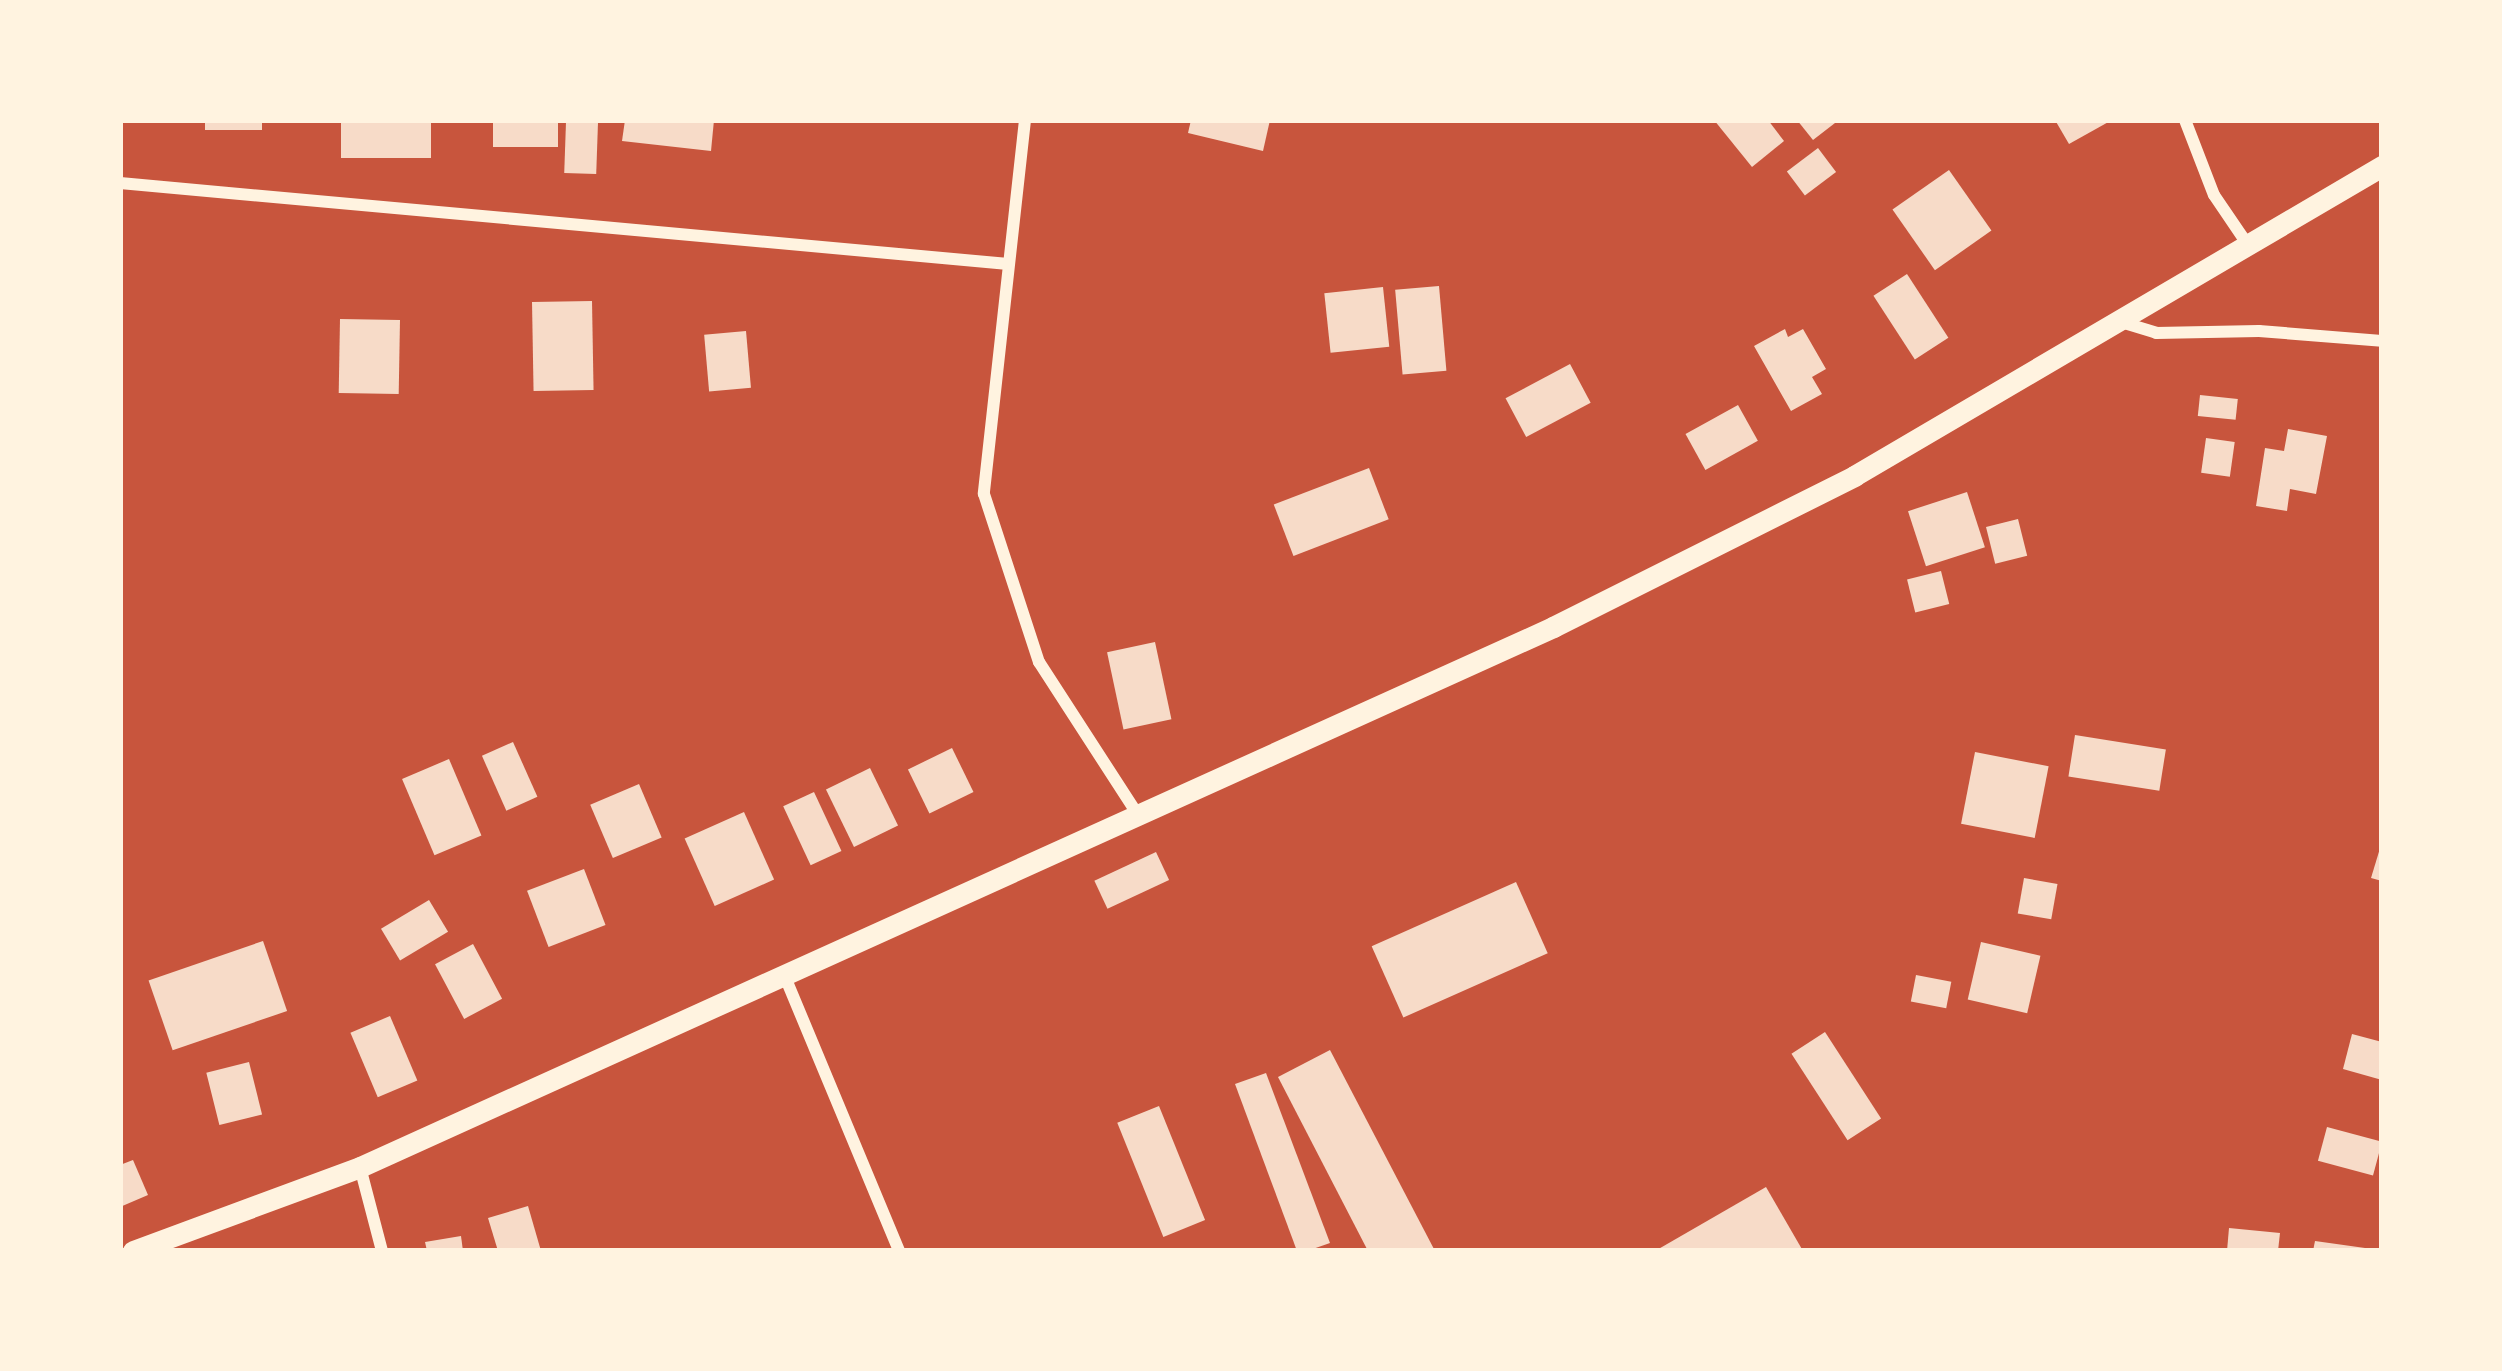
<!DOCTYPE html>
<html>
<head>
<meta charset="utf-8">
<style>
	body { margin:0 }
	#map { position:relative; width:2502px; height:1371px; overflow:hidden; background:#c8553d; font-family:"DejaVu Sans",sans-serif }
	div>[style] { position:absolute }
	.building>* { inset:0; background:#f7dbc8; transform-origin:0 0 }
	.minor>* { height:12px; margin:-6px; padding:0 6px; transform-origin:6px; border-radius:6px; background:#fff3e0 }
	.tertiary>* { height:21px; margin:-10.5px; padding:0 10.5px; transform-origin:10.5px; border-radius:10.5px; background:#fff3e0 }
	span { translate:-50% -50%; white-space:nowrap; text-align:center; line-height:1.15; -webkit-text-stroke:9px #fff3e0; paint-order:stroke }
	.frame { position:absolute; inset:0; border:123px solid #fff3e0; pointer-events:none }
</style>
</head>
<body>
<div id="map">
	<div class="building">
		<div style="left:205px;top:120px;width:57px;height:10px"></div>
		<div style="left:341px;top:120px;width:90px;height:38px"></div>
		<div style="left:493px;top:120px;width:65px;height:27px"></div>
		<div style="clip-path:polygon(625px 120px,714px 120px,711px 151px,622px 141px)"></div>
		<div style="clip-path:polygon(1191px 120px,1270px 120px,1263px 151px,1188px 133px)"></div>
		<div style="clip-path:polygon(1714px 120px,1768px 120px,1784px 141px,1752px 167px)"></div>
		<div style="clip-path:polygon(1797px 120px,1833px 120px,1835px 123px,1813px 140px)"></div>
		<div style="clip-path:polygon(2055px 120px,2112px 120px,2069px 144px)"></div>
		<div style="left:566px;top:122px;width:32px;height:51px;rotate:2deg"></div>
		<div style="left:1818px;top:148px;width:30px;height:39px;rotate:53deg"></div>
		<div style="left:1949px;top:170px;width:74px;height:69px;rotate:55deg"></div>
		<div style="left:1907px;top:274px;width:76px;height:40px;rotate:57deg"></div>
		<div style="left:1439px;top:286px;width:85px;height:44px;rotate:85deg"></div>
		<div style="left:1383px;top:287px;width:60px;height:59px;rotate:84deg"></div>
		<div style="left:592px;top:301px;width:89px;height:60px;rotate:89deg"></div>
		<div style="left:340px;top:319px;width:60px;height:74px;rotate:1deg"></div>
		<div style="clip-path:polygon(1785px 329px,1788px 337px,1803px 329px,1826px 369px,1812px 377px,1822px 394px,1791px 411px,1754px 346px)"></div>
		<div style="left:746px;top:331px;width:57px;height:42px;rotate:85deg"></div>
		<div style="left:1570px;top:364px;width:44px;height:73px;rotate:62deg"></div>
		<div style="left:2200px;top:395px;width:38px;height:21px;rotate:6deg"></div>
		<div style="left:1738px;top:405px;width:41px;height:60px;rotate:61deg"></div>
		<div style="clip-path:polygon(2288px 429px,2327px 436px,2316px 494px,2290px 489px,2287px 511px,2256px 506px,2265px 448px,2284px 451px)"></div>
		<div style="left:2206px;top:438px;width:29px;height:35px;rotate:8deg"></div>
		<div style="left:1369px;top:468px;width:55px;height:102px;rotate:69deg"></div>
		<div style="left:1967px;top:492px;width:58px;height:62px;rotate:72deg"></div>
		<div style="left:2018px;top:519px;width:38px;height:33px;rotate:76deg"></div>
		<div style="left:1941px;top:571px;width:34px;height:35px;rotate:76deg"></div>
		<div style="left:1155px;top:642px;width:79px;height:49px;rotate:78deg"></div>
		<div style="left:2075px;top:735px;width:92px;height:42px;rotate:9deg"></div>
		<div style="left:513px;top:742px;width:60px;height:34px;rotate:66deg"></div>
		<div style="left:952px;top:748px;width:49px;height:49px;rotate:64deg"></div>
		<div style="left:1975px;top:752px;width:75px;height:73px;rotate:11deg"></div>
		<div style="left:449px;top:759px;width:83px;height:51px;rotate:67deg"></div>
		<div style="left:870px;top:768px;width:64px;height:49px;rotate:64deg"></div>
		<div style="left:639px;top:784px;width:58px;height:53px;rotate:67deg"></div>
		<div style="left:814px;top:792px;width:65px;height:34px;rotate:65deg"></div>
		<div style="left:744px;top:812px;width:74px;height:65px;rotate:66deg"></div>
		<div style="clip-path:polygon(2381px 845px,2382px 846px,2382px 881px,2371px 878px)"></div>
		<div style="left:1156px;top:852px;width:31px;height:68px;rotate:65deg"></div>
		<div style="left:584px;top:869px;width:60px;height:61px;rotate:69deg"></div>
		<div style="left:2024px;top:878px;width:34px;height:36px;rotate:10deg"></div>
		<div style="left:1516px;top:882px;width:78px;height:158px;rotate:66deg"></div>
		<div style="left:429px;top:900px;width:37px;height:56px;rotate:59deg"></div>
		<div style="left:263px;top:941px;width:74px;height:121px;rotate:71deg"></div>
		<div style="left:1981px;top:942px;width:61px;height:59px;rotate:13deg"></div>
		<div style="left:473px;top:944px;width:62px;height:43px;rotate:62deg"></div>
		<div style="left:1916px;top:975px;width:36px;height:27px;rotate:11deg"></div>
		<div style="left:390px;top:1016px;width:70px;height:43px;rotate:67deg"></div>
		<div style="left:1825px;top:1032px;width:103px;height:40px;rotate:57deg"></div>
		<div style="clip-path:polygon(2352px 1034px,2382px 1042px,2382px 1080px,2343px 1069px)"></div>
		<div style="clip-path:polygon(1330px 1050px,1435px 1251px,1368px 1251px,1278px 1077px)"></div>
		<div style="left:249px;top:1062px;width:54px;height:44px;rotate:76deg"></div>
		<div style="clip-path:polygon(1266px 1073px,1330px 1243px,1307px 1251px,1297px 1251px,1235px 1084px)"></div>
		<div style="left:1159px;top:1106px;width:123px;height:45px;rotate:68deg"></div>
		<div style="left:2327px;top:1127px;width:57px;height:35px;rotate:15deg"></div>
		<div style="clip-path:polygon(133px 1160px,148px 1195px,120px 1207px,120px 1165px)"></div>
		<div style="clip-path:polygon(1766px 1187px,1803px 1251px,1655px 1251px)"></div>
		<div style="clip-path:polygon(528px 1206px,541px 1251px,498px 1251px,488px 1218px)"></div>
		<div style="clip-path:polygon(2229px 1228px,2280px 1233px,2278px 1251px,2227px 1251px)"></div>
		<div style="clip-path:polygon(461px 1236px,463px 1251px,427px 1251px,425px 1242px)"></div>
		<div style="clip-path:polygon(2315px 1241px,2365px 1248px,2365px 1251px,2313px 1251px)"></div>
	</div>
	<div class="minor">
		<div style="left:1025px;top:120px;width:376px;rotate:96.3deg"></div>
		<div style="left:984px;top:494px;width:177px;rotate:71.9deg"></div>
		<div style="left:1039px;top:662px;width:179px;rotate:57.1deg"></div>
		<div style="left:2185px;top:120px;width:80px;rotate:68.9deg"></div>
		<div style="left:2214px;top:195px;width:60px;rotate:55.8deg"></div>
		<div style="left:120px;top:183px;width:892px;rotate:5.21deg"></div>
		<div style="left:2121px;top:322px;width:37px;rotate:17deg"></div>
		<div style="left:2156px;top:333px;width:103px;rotate:-1.1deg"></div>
		<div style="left:2259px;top:331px;width:123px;rotate:4.6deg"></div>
		<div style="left:783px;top:972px;width:302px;rotate:67.4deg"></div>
		<div style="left:360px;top:1167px;width:87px;rotate:75.3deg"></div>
	</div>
	<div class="tertiary">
		<div style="left:133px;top:1251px;width:242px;rotate:-20.3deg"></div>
		<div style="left:360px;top:1167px;width:1310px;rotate:-24.35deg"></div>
		<div style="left:1553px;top:627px;width:337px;rotate:-26.6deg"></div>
		<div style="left:1854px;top:476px;width:612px;rotate:-30.42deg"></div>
	</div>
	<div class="frame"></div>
</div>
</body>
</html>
